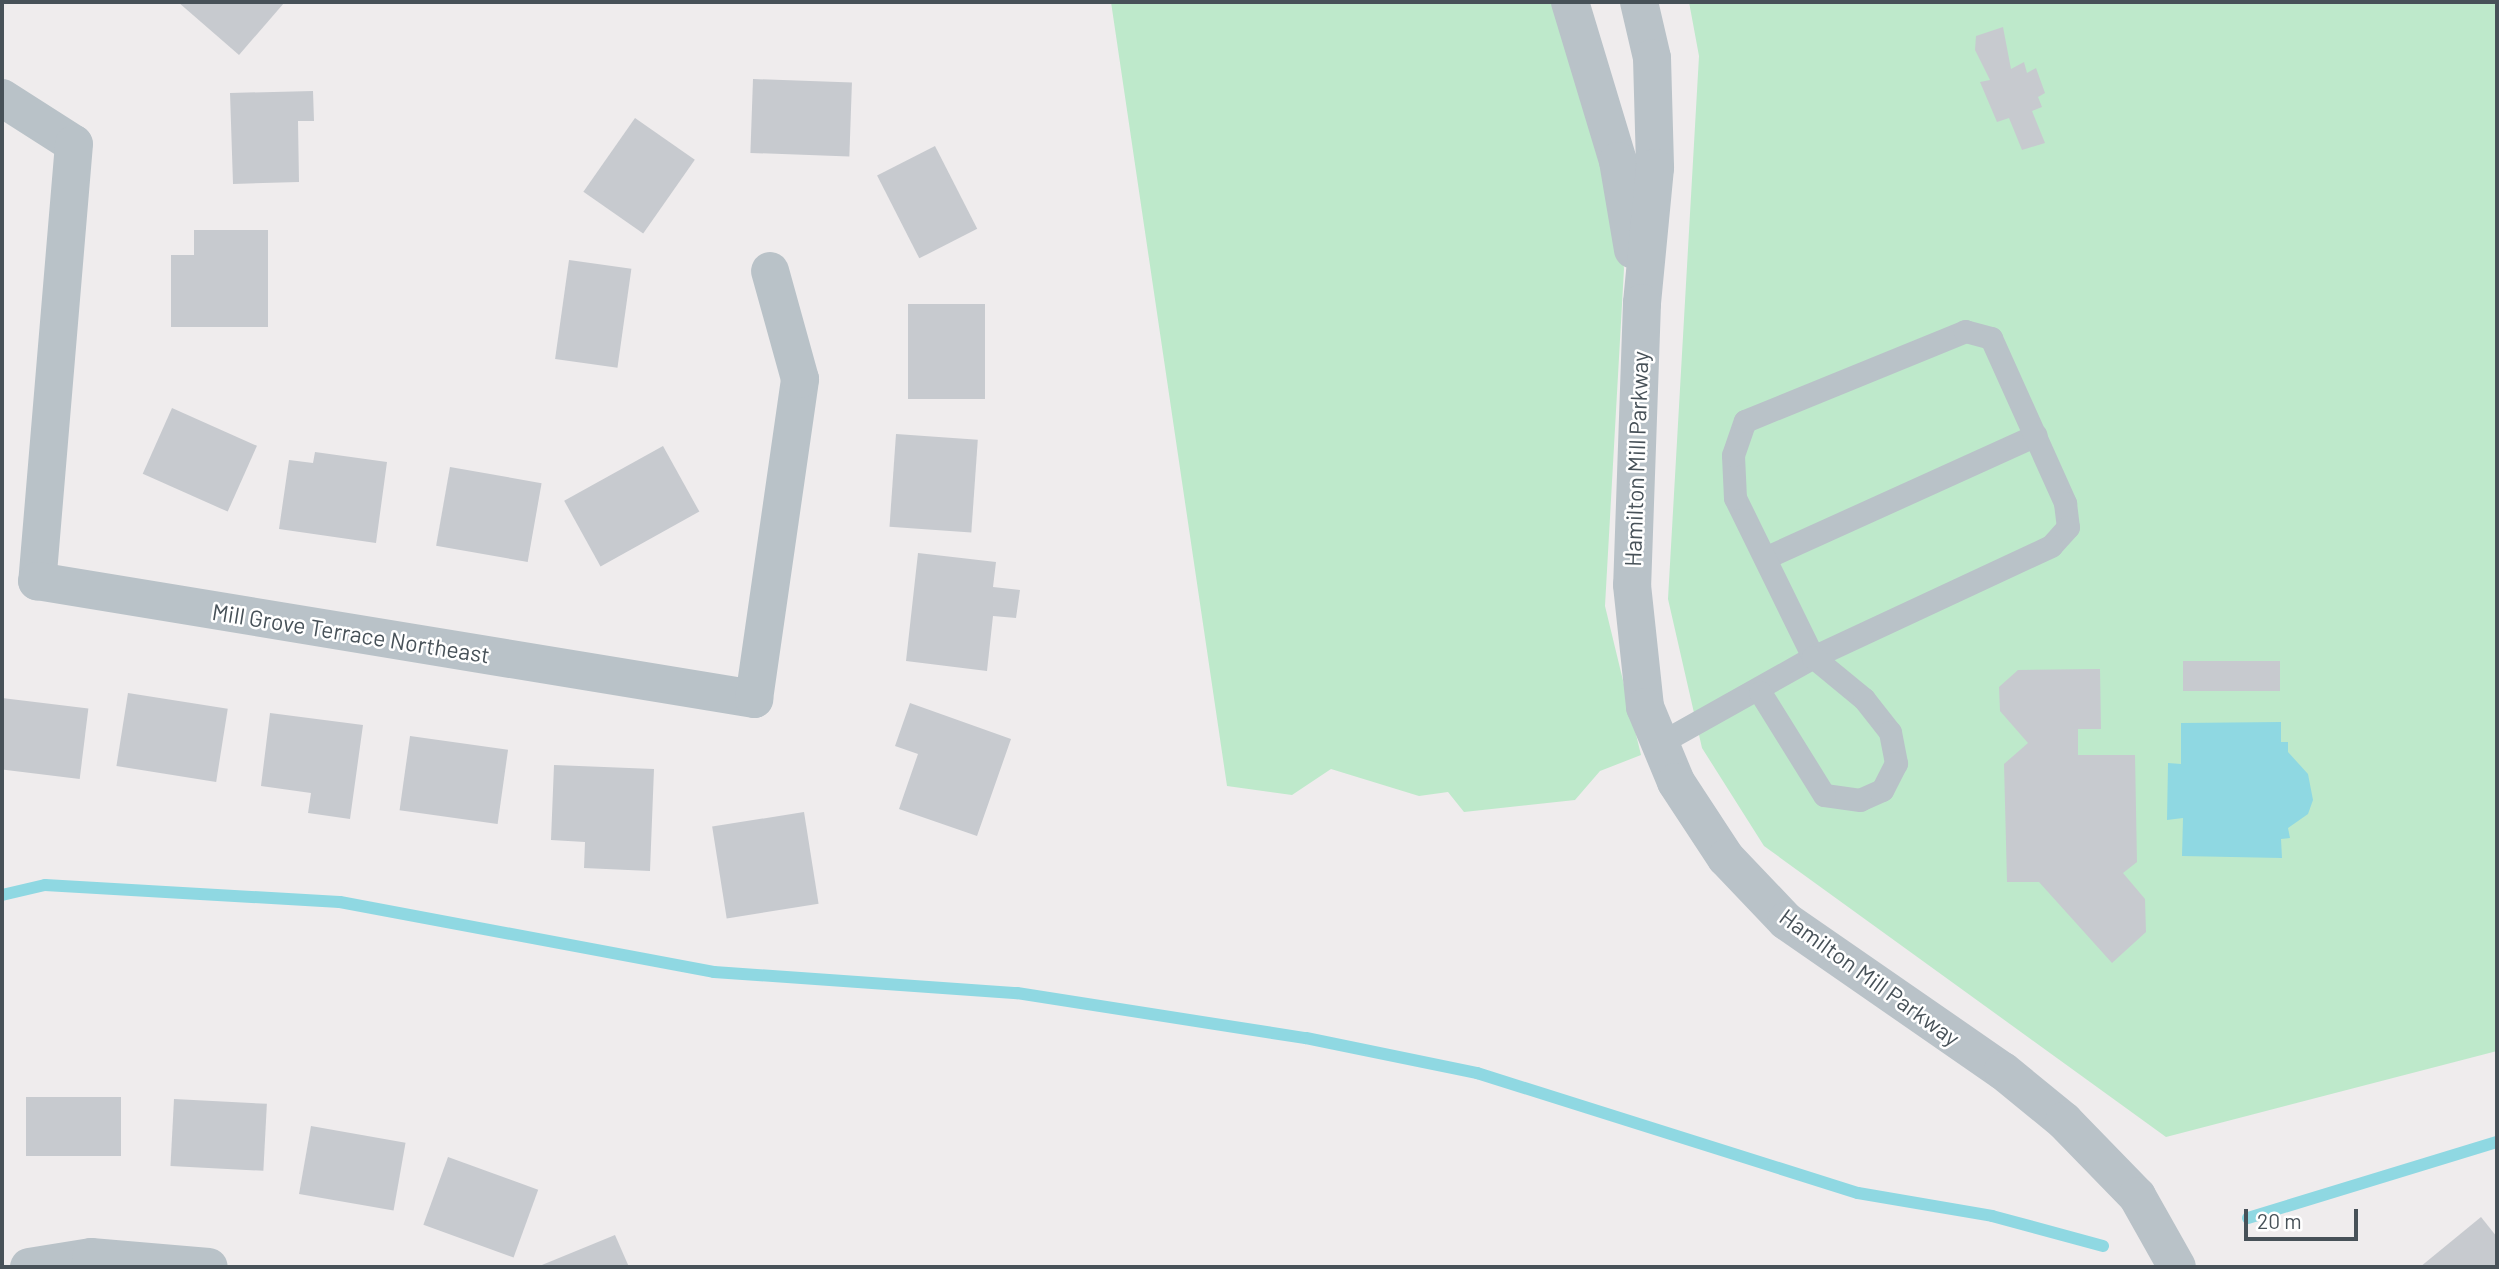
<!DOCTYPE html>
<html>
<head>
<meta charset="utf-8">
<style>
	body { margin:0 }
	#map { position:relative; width:2499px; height:1269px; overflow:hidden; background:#efeced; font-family:Barlow,sans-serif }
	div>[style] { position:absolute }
	.green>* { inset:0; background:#bee9cb }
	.water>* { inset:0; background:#8fd8e2 }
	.stream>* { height:12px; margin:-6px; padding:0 6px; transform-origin:6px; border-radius:6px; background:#8fd8e2 }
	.building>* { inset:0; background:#c7cacf; transform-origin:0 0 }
	.service>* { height:23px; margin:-11.5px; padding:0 11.5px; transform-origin:11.5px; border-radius:11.5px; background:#b9c2c8 }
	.minor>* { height:38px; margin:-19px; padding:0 19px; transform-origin:19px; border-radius:19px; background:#b9c2c8 }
	.tertiary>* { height:38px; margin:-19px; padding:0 19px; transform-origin:19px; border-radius:19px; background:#b9c2c8 }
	span { translate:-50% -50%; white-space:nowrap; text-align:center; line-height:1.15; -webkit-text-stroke:5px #fff; paint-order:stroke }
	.street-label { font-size:23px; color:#475158 }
	.frame { position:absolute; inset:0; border:4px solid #475158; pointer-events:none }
	.scale { position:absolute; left:2244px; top:1209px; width:114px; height:32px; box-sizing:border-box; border:4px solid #475158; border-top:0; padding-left:9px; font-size:21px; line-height:24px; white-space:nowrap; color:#475158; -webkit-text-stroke:5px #fff; paint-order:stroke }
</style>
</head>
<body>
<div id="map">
	<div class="green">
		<div style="clip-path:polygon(1111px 2px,1554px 2px,1618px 195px,1624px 269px,1605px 606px,1641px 755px,1600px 771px,1575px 800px,1464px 812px,1448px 792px,1419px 796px,1331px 769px,1292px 795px,1227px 786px)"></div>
		<div style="clip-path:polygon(1689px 2px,2497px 2px,2497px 1051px,2166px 1137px,1764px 846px,1702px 748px,1668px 599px,1699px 56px)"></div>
	</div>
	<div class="water">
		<div style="clip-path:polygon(2281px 722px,2281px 742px,2288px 742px,2288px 752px,2308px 774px,2313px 800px,2308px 814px,2288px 828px,2290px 838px,2281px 839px,2282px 858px,2182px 856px,2183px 818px,2167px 820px,2168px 763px,2181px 764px,2181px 723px)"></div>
	</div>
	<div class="stream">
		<div style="left:2px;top:895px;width:44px;rotate:-13.1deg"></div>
		<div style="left:45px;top:885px;width:295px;rotate:3.3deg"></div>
		<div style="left:340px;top:902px;width:380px;rotate:10.6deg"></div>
		<div style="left:714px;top:972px;width:304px;rotate:4deg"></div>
		<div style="left:1017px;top:993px;width:292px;rotate:8.9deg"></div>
		<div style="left:1306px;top:1038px;width:175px;rotate:11.6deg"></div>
		<div style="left:1477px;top:1073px;width:399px;rotate:17.5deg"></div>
		<div style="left:1858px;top:1193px;width:136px;rotate:9.7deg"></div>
		<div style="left:1992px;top:1216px;width:115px;rotate:15.1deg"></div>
		<div style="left:2248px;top:1218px;width:260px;rotate:-17deg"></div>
	</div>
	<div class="building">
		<div style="clip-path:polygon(178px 2px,282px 2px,284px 3px,239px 55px)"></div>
		<div style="clip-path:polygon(2003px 27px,2011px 69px,2024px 62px,2027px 73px,2036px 68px,2045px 93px,2038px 97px,2042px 107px,2032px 111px,2045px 143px,2022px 150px,2009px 118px,1997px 122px,1980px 82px,1990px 80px,1975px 50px,1976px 36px)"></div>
		<div style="left:753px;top:79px;width:99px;height:74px;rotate:2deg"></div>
		<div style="clip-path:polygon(313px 91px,314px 121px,298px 121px,299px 182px,233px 184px,230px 93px)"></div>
		<div style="left:635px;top:118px;width:73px;height:90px;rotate:35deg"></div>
		<div style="left:935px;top:146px;width:93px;height:65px;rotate:63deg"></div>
		<div style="clip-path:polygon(194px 230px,268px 230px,268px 327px,171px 327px,171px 255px,194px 255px)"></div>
		<div style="left:569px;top:260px;width:63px;height:100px;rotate:8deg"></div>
		<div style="left:908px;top:304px;width:77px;height:95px"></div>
		<div style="left:172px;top:408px;width:93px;height:72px;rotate:24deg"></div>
		<div style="left:896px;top:434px;width:82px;height:93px;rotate:4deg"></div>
		<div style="left:663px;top:446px;width:75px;height:113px;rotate:61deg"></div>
		<div style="clip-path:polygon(315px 452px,387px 462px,376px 543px,279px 529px,289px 460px,313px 463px)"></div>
		<div style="left:450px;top:467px;width:93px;height:80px;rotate:10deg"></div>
		<div style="clip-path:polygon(918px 553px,996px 562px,993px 587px,1020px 590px,1016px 618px,993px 616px,987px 671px,906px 661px)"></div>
		<div style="left:2183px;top:661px;width:97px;height:30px"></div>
		<div style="clip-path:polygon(2100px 669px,2101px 729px,2078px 729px,2078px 755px,2135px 755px,2137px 862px,2123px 873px,2145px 899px,2146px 932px,2112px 963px,2039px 882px,2007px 882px,2004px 764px,2028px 743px,2000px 711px,1999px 687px,2018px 670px)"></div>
		<div style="left:128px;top:693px;width:101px;height:74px;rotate:9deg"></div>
		<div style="left:2px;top:698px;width:87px;height:71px;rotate:7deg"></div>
		<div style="clip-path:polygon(910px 703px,1011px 739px,977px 836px,899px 809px,918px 754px,895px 746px)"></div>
		<div style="clip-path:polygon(270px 713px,363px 725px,350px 819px,308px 813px,311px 793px,261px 786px)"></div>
		<div style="left:410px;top:736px;width:99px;height:75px;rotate:8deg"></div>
		<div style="clip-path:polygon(554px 765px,654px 769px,650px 871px,584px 868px,585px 842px,551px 840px)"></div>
		<div style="left:804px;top:812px;width:93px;height:93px;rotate:81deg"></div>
		<div style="left:26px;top:1097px;width:95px;height:59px"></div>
		<div style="left:174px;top:1099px;width:93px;height:67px;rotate:3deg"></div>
		<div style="left:311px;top:1126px;width:96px;height:69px;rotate:10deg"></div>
		<div style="left:448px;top:1157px;width:96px;height:72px;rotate:20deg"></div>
		<div style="clip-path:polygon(2481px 1217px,2497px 1237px,2497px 1267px,2420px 1267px)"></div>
		<div style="clip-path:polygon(615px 1235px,629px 1267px,537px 1267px)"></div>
	</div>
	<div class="service">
		<div style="left:1767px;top:557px;width:295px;rotate:-24.4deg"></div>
		<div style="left:1660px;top:743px;width:176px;rotate:-29.3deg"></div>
		<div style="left:1813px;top:657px;width:177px;rotate:-116.1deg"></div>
		<div style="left:1735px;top:498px;width:43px;rotate:-92.7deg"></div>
		<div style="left:1733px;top:455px;width:36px;rotate:-71deg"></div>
		<div style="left:1745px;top:421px;width:238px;rotate:-22.2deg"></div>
		<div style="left:1965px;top:331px;width:27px;rotate:15deg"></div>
		<div style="left:1991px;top:338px;width:181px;rotate:65.8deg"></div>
		<div style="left:2065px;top:503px;width:24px;rotate:83deg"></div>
		<div style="left:2068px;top:527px;width:25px;rotate:132deg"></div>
		<div style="left:2051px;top:546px;width:263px;rotate:155deg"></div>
		<div style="left:1813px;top:657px;width:66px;rotate:39.5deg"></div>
		<div style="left:1864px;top:699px;width:42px;rotate:51.8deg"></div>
		<div style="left:1890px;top:732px;width:32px;rotate:79deg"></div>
		<div style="left:1896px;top:763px;width:30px;rotate:117deg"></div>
		<div style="left:1882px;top:790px;width:24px;rotate:156deg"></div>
		<div style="left:1860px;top:800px;width:36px;rotate:-172deg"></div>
		<div style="left:1824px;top:795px;width:121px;rotate:-121.9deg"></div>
	</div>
	<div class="minor">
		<div style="left:2px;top:98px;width:85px;rotate:32.6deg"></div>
		<div style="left:74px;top:144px;width:439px;rotate:94.8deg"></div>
		<div style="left:37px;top:581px;width:727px;rotate:9.35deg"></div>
		<div style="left:754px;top:699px;width:323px;rotate:-81.8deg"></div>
		<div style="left:800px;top:379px;width:112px;rotate:-105.5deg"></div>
		<div style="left:29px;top:1267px;width:63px;rotate:-9.2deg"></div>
		<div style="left:91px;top:1257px;width:118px;rotate:4.8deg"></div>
	</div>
	<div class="tertiary">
		<div style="left:1570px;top:2px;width:166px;rotate:73.2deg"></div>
		<div style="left:1618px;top:161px;width:90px;rotate:80.4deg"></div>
		<div style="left:1639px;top:2px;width:57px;rotate:76.9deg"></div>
		<div style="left:1652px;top:58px;width:110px;rotate:88.4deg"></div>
		<div style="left:1655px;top:168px;width:136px;rotate:95.5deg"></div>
		<div style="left:1642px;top:303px;width:282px;rotate:92deg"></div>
		<div style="left:1632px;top:585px;width:123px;rotate:83.9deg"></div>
		<div style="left:1645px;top:707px;width:81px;rotate:67.5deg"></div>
		<div style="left:1676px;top:782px;width:91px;rotate:56.7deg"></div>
		<div style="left:1726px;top:858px;width:87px;rotate:46.4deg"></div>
		<div style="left:1786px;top:921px;width:264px;rotate:34.7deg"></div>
		<div style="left:2003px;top:1071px;width:79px;rotate:39.3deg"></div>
		<div style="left:2064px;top:1121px;width:105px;rotate:45.8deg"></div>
		<div style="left:2137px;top:1196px;width:81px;rotate:60.6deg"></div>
	</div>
	<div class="street-label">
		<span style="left:1636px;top:459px;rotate:-88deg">Hamilton Mill Parkway</span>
		<span style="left:351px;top:633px;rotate:9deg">Mill Grove Terrace Northeast</span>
		<span style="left:1870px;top:977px;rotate:36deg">Hamilton Mill Parkway</span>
	</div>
	<div class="frame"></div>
	<div class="scale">20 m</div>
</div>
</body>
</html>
